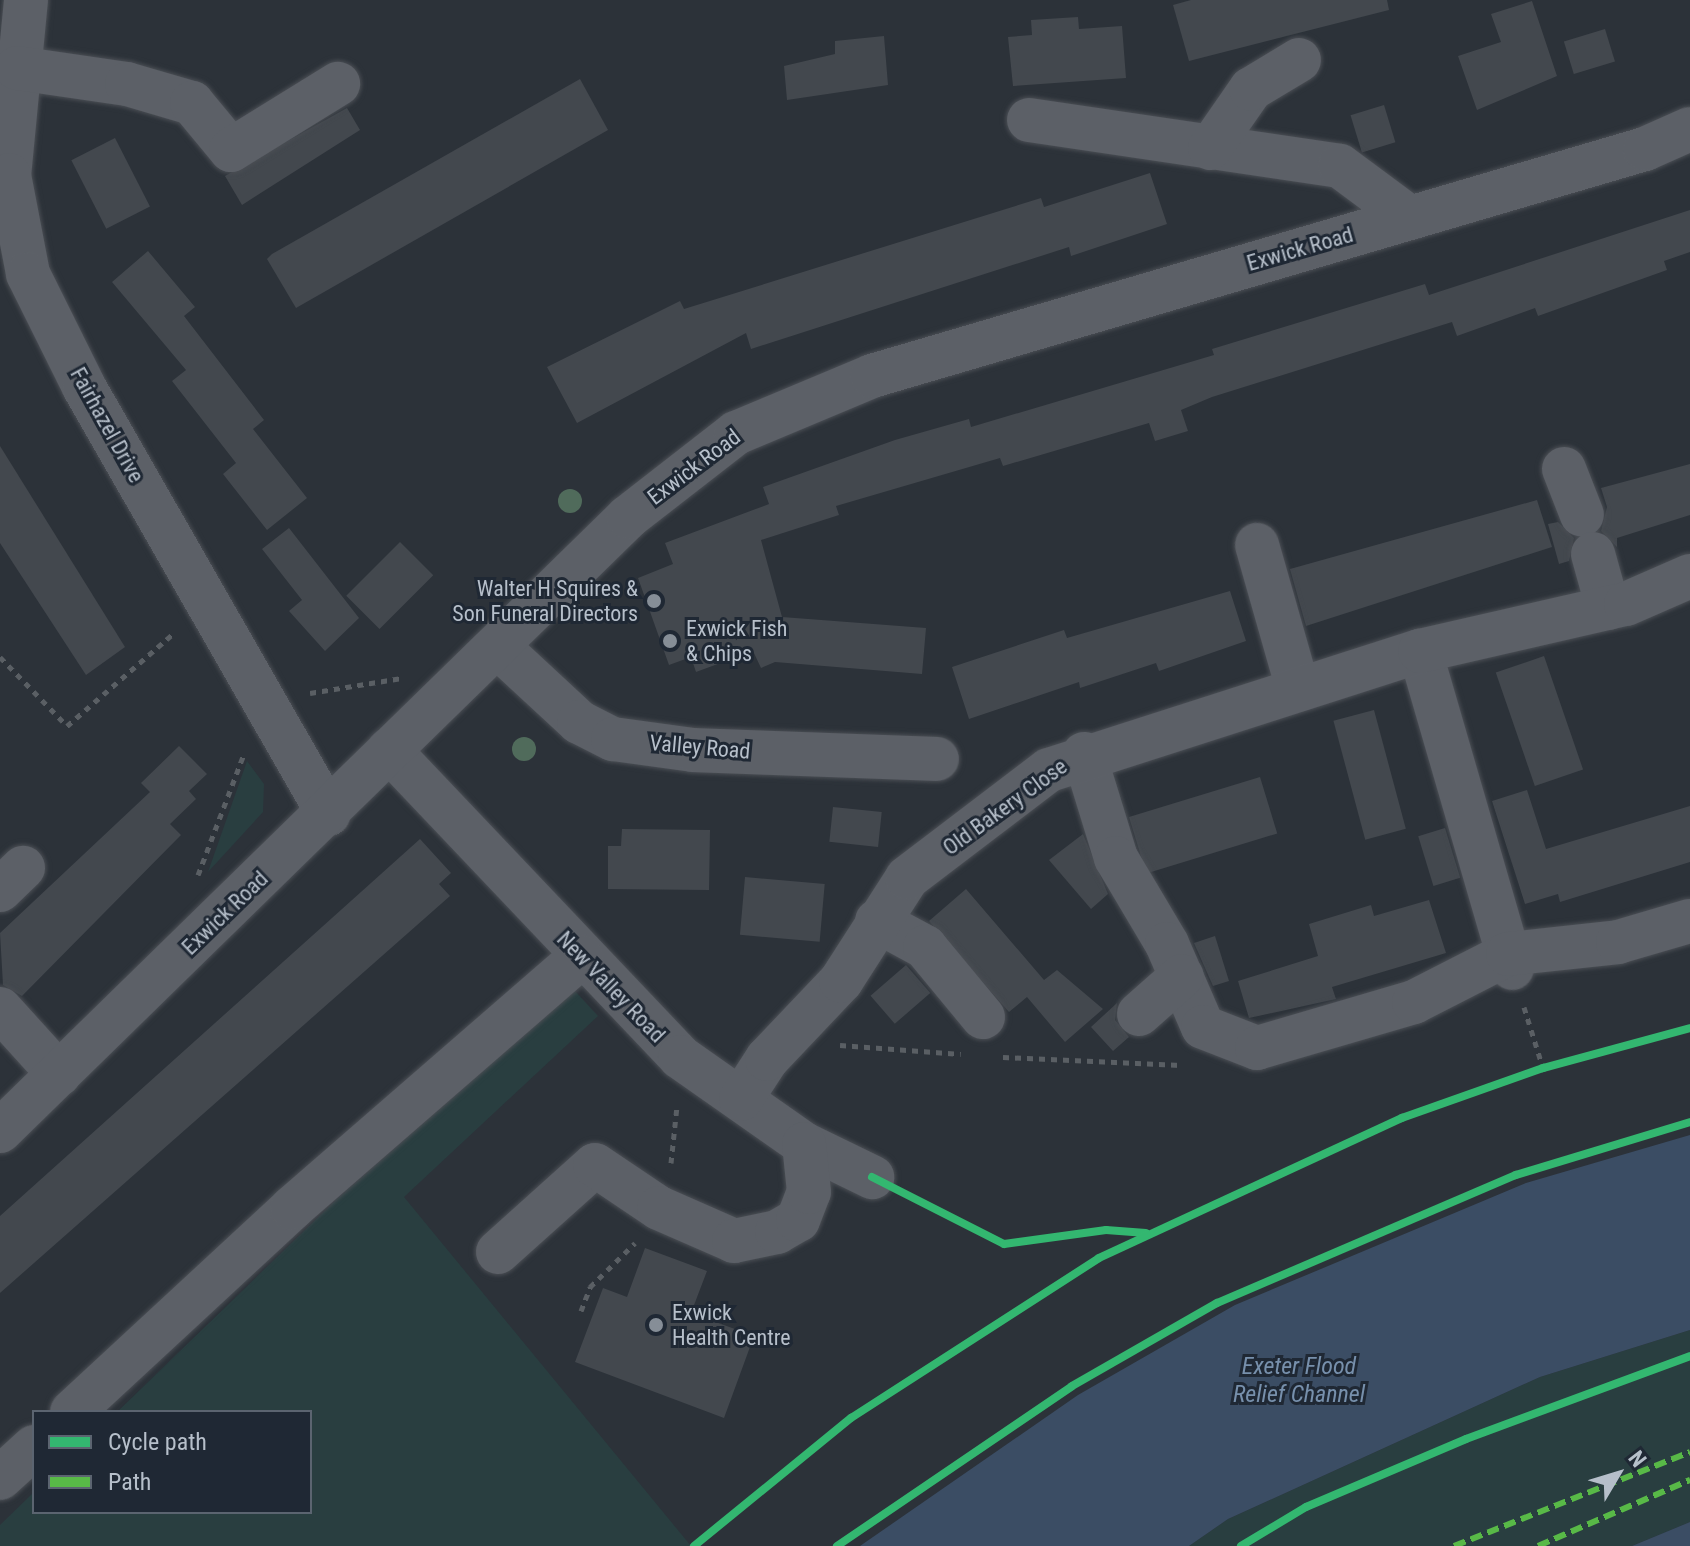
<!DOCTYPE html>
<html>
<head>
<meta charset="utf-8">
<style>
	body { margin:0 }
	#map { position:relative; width:1690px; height:1546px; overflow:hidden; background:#2c3239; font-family:"Roboto Condensed",sans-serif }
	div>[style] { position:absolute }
	.green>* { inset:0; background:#293e40 }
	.water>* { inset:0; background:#3b4d64 }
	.building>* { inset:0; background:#43484e; transform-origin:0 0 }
	.path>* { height:5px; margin-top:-2.5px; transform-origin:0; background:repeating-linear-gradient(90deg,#5a5f64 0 6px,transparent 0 12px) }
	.roads { filter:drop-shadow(0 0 2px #4a4e54) drop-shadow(0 0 2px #4a4e54) }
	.minor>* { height:44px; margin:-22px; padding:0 22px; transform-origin:22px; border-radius:22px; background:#5c6067 }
	.quiet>* { height:6px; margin-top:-3px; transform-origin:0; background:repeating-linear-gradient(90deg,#58b947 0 12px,transparent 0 18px) }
	.cycleway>* { height:8px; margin:-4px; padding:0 4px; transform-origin:4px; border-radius:4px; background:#33b770 }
	.trees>* { width:24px; height:24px; margin:-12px; border-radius:50%; background:#506b5b }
	.dots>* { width:22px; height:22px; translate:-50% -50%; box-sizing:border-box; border:4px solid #1f2834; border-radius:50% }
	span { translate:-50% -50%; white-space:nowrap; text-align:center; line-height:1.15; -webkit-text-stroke:6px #1f2834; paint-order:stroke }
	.street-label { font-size:22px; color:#b6bfca }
	.poi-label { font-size:22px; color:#b6bfca }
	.right { translate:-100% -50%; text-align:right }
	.left { translate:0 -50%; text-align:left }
	.water-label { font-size:24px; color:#7790ac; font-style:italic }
	.legend { position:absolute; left:32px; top:1410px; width:280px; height:104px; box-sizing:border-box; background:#1f2834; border:2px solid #5b6470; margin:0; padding:10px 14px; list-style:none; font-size:24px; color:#b6bfca }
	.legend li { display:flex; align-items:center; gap:16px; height:40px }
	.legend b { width:40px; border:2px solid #5b6470 }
	.north { position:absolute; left:1578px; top:1434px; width:80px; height:80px; -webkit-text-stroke:6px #1f2834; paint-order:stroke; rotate:52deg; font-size:22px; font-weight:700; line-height:32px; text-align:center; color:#b6bfca }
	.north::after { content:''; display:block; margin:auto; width:28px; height:36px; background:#b6bfca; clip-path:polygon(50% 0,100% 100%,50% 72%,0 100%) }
</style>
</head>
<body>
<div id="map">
	<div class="green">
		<div style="clip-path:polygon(247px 761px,264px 784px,263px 812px,208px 872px)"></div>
		<div style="clip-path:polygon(575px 991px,598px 1016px,404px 1197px,691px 1546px,0 1546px,0 1525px,34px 1492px,34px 1512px,310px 1512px,310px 1412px,117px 1412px,339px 1197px)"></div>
		<div style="clip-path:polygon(1690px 1330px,1690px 1522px,1632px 1546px,1189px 1546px,1228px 1519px,1540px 1377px)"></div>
	</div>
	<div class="water">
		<div style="clip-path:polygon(1690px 1135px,1690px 1330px,1540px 1377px,1228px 1519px,1189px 1546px,860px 1546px,1078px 1395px,1235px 1305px,1526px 1183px)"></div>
		<div style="clip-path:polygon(1690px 1522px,1690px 1546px,1632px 1546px)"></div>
	</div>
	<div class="building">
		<div style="clip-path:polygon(1191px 0,1387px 0,1389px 10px,1189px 61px,1173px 5px)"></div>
		<div style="clip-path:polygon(1532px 1px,1557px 76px,1477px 110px,1458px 56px,1501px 42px,1491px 14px)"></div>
		<div style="clip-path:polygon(1078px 17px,1079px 29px,1122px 26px,1126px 78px,1013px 86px,1008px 37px,1032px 35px,1031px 20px)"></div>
		<div style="left:1605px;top:29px;width:34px;height:43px;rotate:73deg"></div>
		<div style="clip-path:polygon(884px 36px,888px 85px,787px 100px,784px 66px,835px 54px,835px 41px)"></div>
		<div style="clip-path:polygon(580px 79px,608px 130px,296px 308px,267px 259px,272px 254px)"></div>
		<div style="left:1384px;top:105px;width:39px;height:35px;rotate:73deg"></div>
		<div style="clip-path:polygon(347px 108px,360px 130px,242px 205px,225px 176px)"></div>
		<div style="left:115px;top:138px;width:77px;height:49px;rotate:63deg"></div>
		<div style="clip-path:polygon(1150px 173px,1167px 224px,1071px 256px,1069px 247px,751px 349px,746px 333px,577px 423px,547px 367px,680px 301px,684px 309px,1041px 198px,1044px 207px)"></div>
		<div style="clip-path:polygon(1690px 210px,1690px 252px,1664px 261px,1667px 270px,1538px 316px,1535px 308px,1457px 336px,1452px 322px,1212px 397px,1181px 410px,1188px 431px,1155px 441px,1149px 423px,1003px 466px,1000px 458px,836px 506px,839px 515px,761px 540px,782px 617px,926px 628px,922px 674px,775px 662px,761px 668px,753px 651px,696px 672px,691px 657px,669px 665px,638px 578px,673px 564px,665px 543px,769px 504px,763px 487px,895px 440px,969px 419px,971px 427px,1214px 355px,1212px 349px,1425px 284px,1429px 295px)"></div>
		<div style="clip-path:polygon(148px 251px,195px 307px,184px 316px,264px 420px,253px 429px,307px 498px,267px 530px,223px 474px,236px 463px,172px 381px,186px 370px,112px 282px)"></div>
		<div style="clip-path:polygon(0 446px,125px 647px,86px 675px,0 543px)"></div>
		<div style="clip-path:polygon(1690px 464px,1690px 515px,1617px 538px,1617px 547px,1601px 531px,1607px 507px,1601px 488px)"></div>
		<div style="clip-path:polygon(1537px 500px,1552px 547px,1306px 626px,1290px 569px)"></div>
		<div style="clip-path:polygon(1558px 522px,1574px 538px,1569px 561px,1559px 564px,1548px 524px)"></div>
		<div style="clip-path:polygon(289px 528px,359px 618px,325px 651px,289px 611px,302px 600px,262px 549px)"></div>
		<div style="left:400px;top:542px;width:47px;height:76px;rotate:45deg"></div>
		<div style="clip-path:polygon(1230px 591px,1246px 641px,1159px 671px,1156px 663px,1080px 688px,1079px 682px,969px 719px,952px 667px,1064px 630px,1067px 638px)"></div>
		<div style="left:1544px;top:656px;width:120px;height:51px;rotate:71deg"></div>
		<div style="left:1374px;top:710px;width:123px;height:42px;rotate:75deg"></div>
		<div style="clip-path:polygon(179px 746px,207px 774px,189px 791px,196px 799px,170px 824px,181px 835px,22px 996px,3px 985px,0 933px,150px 792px,141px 783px)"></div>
		<div style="left:1260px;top:777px;width:59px;height:137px;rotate:73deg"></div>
		<div style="clip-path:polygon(1527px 790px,1546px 849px,1690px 806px,1690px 862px,1560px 902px,1558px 894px,1525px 904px,1492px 801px)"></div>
		<div style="left:833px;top:807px;width:49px;height:35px;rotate:6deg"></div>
		<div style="left:1445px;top:828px;width:52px;height:28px;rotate:73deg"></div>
		<div style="clip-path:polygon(622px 829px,710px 830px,709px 890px,608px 889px,608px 846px,621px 846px)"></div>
		<div style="clip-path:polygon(1083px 834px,1108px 894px,1091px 909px,1049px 860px)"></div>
		<div style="clip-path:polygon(420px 839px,451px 873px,439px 884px,450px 896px,0 1293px,0 1216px)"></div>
		<div style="left:745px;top:877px;width:80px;height:58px;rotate:5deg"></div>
		<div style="clip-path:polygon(966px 889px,1044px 980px,1057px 970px,1103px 1009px,1065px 1042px,1027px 997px,1009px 1012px,929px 921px)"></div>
		<div style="clip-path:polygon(1429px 900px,1446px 953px,1332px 987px,1336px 999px,1249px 1018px,1238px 981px,1318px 956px,1309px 924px,1371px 905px,1374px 916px)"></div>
		<div style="clip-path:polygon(1215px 936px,1229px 981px,1213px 986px,1194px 943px)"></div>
		<div style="left:906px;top:965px;width:37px;height:47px;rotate:49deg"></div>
		<div style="clip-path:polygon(1117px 1003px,1115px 1020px,1129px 1037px,1113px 1051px,1091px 1027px)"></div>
		<div style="clip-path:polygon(645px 1248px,707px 1271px,691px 1313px,754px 1336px,724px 1418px,575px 1362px,603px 1288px,627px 1297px)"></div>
	</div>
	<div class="path">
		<div style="left:0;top:657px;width:96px;rotate:45.8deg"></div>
		<div style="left:67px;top:726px;width:143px;rotate:-41deg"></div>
		<div style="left:310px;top:693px;width:93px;rotate:-9.3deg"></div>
		<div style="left:198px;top:875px;width:129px;rotate:-69.2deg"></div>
		<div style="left:1524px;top:1007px;width:64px;rotate:72.7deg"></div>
		<div style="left:840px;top:1045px;width:121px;rotate:4.3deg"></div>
		<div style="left:1003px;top:1057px;width:178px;rotate:2.6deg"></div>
		<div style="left:671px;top:1163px;width:57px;rotate:-84deg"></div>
		<div style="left:581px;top:1311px;width:26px;rotate:-69deg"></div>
		<div style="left:590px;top:1287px;width:63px;rotate:-44.4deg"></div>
	</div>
	<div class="roads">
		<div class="minor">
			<div style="left:26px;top:0;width:176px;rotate:95.5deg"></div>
			<div style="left:9px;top:175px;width:101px;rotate:79.1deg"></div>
			<div style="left:28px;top:274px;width:126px;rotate:63.6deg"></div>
			<div style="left:84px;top:387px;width:492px;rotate:60.2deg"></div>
			<div style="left:17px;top:68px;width:111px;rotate:8.3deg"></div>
			<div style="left:127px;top:84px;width:68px;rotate:16.3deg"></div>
			<div style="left:192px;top:103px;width:61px;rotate:50.3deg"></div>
			<div style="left:231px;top:150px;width:126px;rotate:-31.7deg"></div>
			<div style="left:1029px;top:120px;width:314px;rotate:8.4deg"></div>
			<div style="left:1340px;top:166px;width:87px;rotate:36.6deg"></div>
			<div style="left:1210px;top:148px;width:72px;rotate:-55.2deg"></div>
			<div style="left:1251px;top:89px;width:56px;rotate:-31.1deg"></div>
			<div style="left:1564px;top:469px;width:49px;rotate:68.6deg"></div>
			<div style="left:1257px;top:545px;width:150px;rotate:74.1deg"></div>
			<div style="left:1593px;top:554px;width:56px;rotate:74.5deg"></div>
			<div style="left:497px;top:646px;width:112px;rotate:42.8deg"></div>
			<div style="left:579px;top:722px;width:38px;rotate:27deg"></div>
			<div style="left:613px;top:739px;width:81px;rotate:7.8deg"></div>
			<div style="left:693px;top:750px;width:244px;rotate:2.1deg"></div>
			<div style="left:1420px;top:651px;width:330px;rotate:73.8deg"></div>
			<div style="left:389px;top:750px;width:423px;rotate:46.5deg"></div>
			<div style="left:680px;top:1057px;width:151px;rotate:35.1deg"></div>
			<div style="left:804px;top:1144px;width:76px;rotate:25.9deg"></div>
			<div style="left:1084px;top:754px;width:109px;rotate:72.9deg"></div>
			<div style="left:1116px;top:858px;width:100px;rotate:59.3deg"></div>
			<div style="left:1167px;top:944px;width:90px;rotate:66.6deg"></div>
			<div style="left:1203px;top:1027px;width:58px;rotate:21.3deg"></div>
			<div style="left:1257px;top:1048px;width:164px;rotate:-16.3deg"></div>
			<div style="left:1414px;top:1002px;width:106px;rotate:-27.1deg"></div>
			<div style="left:1508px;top:954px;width:111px;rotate:-6.2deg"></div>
			<div style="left:1618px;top:942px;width:75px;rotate:-16.3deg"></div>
			<div style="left:0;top:890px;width:32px;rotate:-44deg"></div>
			<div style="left:877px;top:921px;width:55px;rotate:28.4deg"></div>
			<div style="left:925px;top:947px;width:91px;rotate:50.4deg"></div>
			<div style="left:0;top:1009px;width:88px;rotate:47.8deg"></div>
			<div style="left:1139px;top:1014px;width:57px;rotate:-41.5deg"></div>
			<div style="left:741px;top:1099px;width:48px;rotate:-57deg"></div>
			<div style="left:767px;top:1059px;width:108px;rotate:-46.5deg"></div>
			<div style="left:841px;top:981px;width:122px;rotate:-57.3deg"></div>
			<div style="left:907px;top:878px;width:178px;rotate:-37.3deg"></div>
			<div style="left:1049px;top:770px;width:390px;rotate:-17.8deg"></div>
			<div style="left:1420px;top:651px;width:211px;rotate:-12.9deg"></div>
			<div style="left:1626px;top:604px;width:70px;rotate:-23.6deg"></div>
			<div style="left:0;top:1131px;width:878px;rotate:-44.35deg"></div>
			<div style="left:628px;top:517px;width:137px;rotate:-37.9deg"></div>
			<div style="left:736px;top:433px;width:147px;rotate:-22.7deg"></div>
			<div style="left:872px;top:376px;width:806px;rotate:-16.37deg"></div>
			<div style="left:1645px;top:149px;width:49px;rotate:-24deg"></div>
			<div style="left:498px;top:1252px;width:130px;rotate:-41.9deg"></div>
			<div style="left:595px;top:1165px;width:77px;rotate:33.9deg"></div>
			<div style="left:659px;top:1208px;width:82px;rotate:23.7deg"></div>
			<div style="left:734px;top:1241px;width:44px;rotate:-11.8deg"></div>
			<div style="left:777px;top:1232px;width:24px;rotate:-30deg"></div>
			<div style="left:798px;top:1220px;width:30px;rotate:-69deg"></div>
			<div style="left:809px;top:1192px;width:48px;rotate:-95.9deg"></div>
			<div style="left:72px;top:1412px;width:300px;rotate:-42.8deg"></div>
			<div style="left:292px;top:1208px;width:383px;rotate:-41deg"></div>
			<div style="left:0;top:1478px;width:46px;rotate:-42.4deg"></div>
		</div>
	</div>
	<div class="quiet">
		<div style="left:1454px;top:1546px;width:254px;rotate:-21.7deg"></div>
		<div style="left:1538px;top:1546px;width:166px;rotate:-23.5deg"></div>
	</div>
	<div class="cycleway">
		<div style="left:872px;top:1177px;width:148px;rotate:26.9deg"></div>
		<div style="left:1004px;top:1244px;width:103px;rotate:-7.8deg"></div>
		<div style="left:1106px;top:1230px;width:40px;rotate:4.3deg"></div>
		<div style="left:694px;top:1546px;width:203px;rotate:-39.2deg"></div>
		<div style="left:851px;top:1418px;width:295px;rotate:-32.8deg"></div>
		<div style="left:1099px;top:1258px;width:334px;rotate:-24.8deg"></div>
		<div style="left:1402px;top:1118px;width:150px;rotate:-19.5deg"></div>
		<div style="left:1543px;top:1068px;width:152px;rotate:-15.2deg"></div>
		<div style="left:837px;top:1546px;width:284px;rotate:-34.2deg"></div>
		<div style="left:1072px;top:1386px;width:167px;rotate:-29.8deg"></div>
		<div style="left:1217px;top:1303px;width:325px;rotate:-23.2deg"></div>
		<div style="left:1516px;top:1175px;width:182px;rotate:-16.9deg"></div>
		<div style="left:1241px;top:1546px;width:76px;rotate:-31deg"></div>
		<div style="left:1306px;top:1507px;width:174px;rotate:-23deg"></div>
		<div style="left:1466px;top:1439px;width:239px;rotate:-20.3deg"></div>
	</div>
	<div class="trees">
		<div style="left:570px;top:501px"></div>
		<div style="left:524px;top:749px"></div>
	</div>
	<div class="dots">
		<div style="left:654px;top:601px;background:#868e97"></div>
		<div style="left:670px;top:641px;background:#868e97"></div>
		<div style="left:656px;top:1325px;background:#868e97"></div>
	</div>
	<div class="street-label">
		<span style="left:1300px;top:249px;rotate:-16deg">Exwick Road</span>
		<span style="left:107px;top:425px;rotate:61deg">Fairhazel Drive</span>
		<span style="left:694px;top:467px;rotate:-37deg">Exwick Road</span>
		<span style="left:700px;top:747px;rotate:5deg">Valley Road</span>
		<span style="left:1005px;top:807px;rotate:-36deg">Old Bakery Close</span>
		<span style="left:225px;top:913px;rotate:-44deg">Exwick Road</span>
		<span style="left:611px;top:987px;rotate:46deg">New Valley Road</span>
	</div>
	<div class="poi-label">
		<span class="right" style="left:638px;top:601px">Walter H Squires &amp;<br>Son Funeral Directors</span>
		<span class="left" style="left:686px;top:641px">Exwick Fish<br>&amp; Chips</span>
		<span class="left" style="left:672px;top:1325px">Exwick<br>Health Centre</span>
	</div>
	<div class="water-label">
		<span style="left:1299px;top:1381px">Exeter Flood<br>Relief Channel</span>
	</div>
	<ul class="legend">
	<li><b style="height:10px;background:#33b770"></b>Cycle path</li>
	<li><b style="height:10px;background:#58b947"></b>Path</li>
	</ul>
	<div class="north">N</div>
</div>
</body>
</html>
